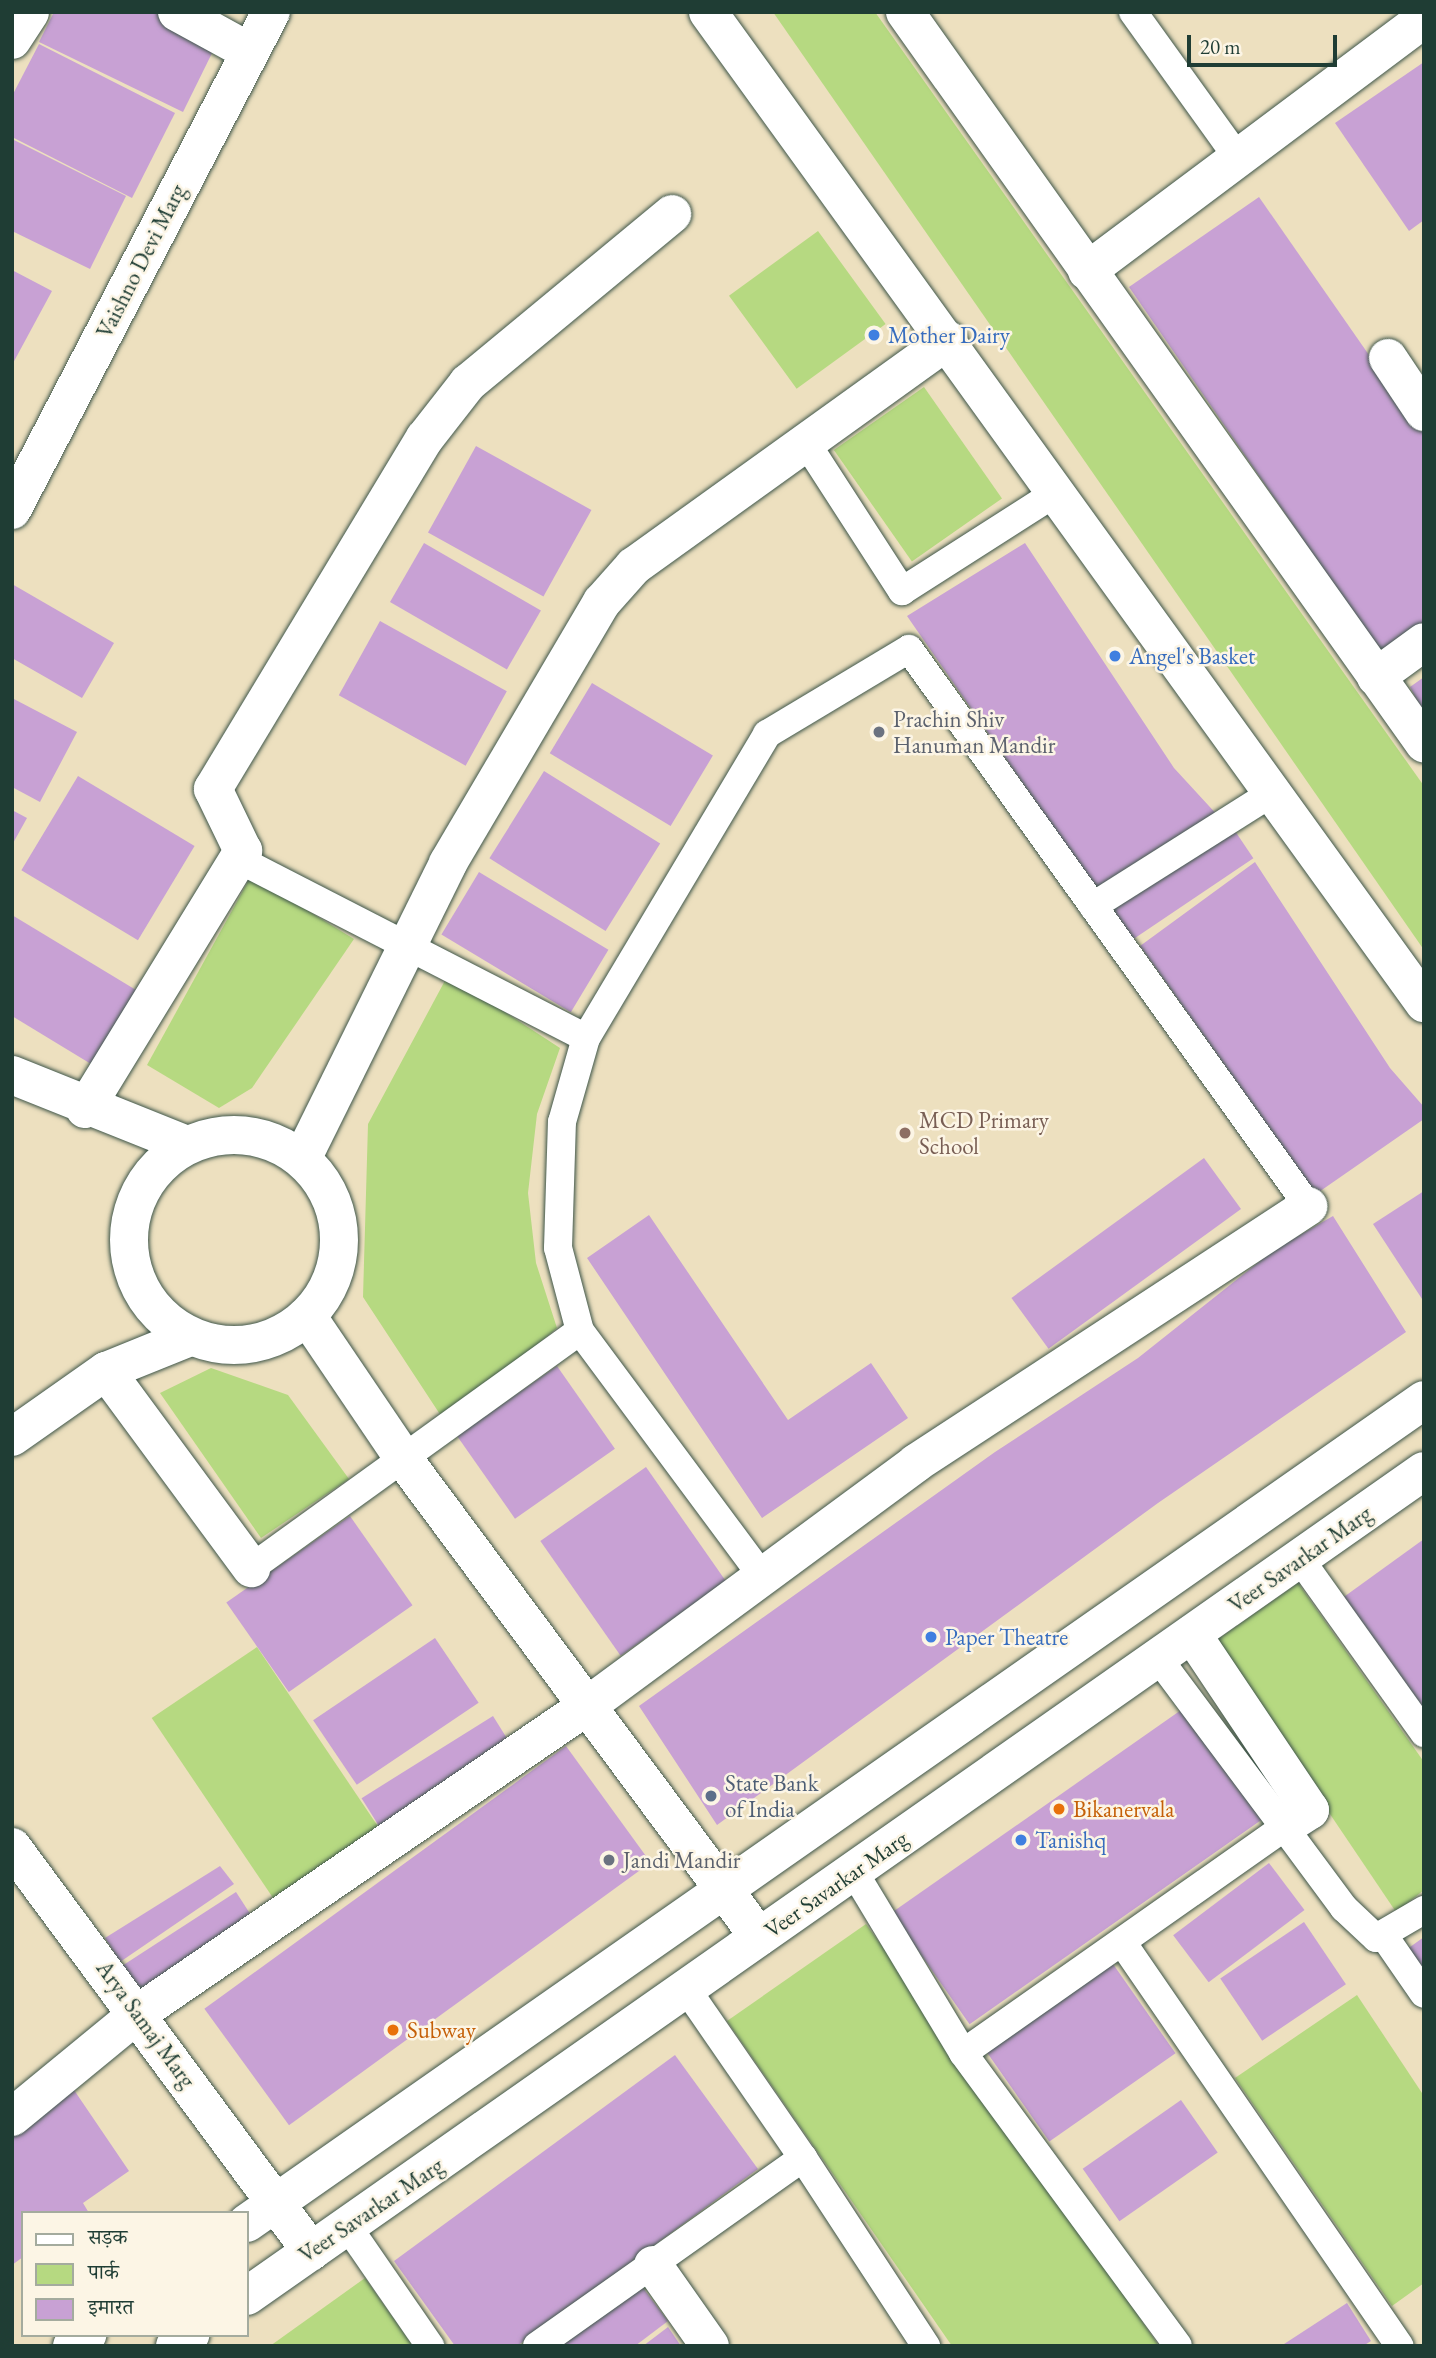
<!DOCTYPE html>
<html>
<head>
<meta charset="utf-8">
<style>
	body { margin:0 }
	#map { position:relative; width:1436px; height:2358px; overflow:hidden; background:#ede0bf; font-family:"EB Garamond","Noto Serif Devanagari",serif }
	div>[style] { position:absolute }
	.green>* { inset:0; background:#b6d981; transform-origin:0 0 }
	.building>* { inset:0; background:#c8a1d4; transform-origin:0 0 }
	.roads { filter:drop-shadow(0 0 2px #3e5549) drop-shadow(0 0 2px #3e5549) }
	.service>* { height:28px; margin:-14px; padding:0 14px; transform-origin:14px; border-radius:14px; background:#fff }
	.pedestrian>* { height:38px; margin:-19px; padding:0 19px; transform-origin:19px; border-radius:19px; background:#fff }
	.minor>* { height:38px; margin:-19px; padding:0 19px; transform-origin:19px; border-radius:19px; background:#fff }
	.minor>.ring { margin:-19px; padding:0; box-sizing:content-box; background:none; border:38px solid #fff; border-radius:50% }
	.tertiary>* { height:38px; margin:-19px; padding:0 19px; transform-origin:19px; border-radius:19px; background:#fff }
	.dots>* { width:19px; height:19px; translate:-50% -50%; box-sizing:border-box; border:4px solid #fcf5e5; border-radius:50% }
	span { translate:-50% -50%; white-space:nowrap; text-align:center; line-height:1.15; -webkit-text-stroke:5px #fcf5e5; paint-order:stroke }
	.street-label { font-size:23px; color:#1f3d34 }
	.shop-label { font-size:23px; color:#366cbe }
	.left { translate:0 -50%; text-align:left }
	.worship-label { font-size:23px; color:#5b616d }
	.education-label { font-size:23px; color:#785e54 }
	.service-label { font-size:23px; color:#4e5e75 }
	.food-label { font-size:23px; color:#c56008 }
	.frame { position:absolute; inset:0; border:14px solid #1f3d34; pointer-events:none }
	.legend { position:absolute; left:21px; top:2211px; width:228px; height:126px; box-sizing:border-box; background:#fcf5e5; border:2px solid #a4ab9e; margin:0; padding:9px 12px; list-style:none; font-size:21px; color:#1f3d34 }
	.legend li { display:flex; align-items:center; gap:14px; height:35px }
	.legend b { width:35px; border:2px solid #a4ab9e }
	.scale { position:absolute; left:1187px; top:35px; width:150px; height:32px; box-sizing:border-box; border:4px solid #1f3d34; border-top:0; padding-left:9px; font-size:21px; line-height:24px; white-space:nowrap; color:#1f3d34; -webkit-text-stroke:5px #fcf5e5; paint-order:stroke }
</style>
</head>
<body>
<div id="map">
	<div class="green">
		<div style="clip-path:polygon(773px 12px,875px 12px,1424px 786px,1424px 950px)"></div>
		<div style="left:818px;top:231px;width:115px;height:110px;rotate:54deg"></div>
		<div style="left:924px;top:387px;width:136px;height:110px;rotate:55deg"></div>
		<div style="clip-path:polygon(251px 876px,354px 939px,252px 1088px,219px 1108px,147px 1065px)"></div>
		<div style="clip-path:polygon(448px 975px,560px 1048px,537px 1114px,528px 1193px,536px 1263px,557px 1328px,445px 1422px,363px 1297px,368px 1124px)"></div>
		<div style="clip-path:polygon(211px 1368px,288px 1395px,349px 1479px,261px 1538px,160px 1393px)"></div>
		<div style="clip-path:polygon(1298px 1583px,1424px 1762px,1424px 1890px,1396px 1912px,1214px 1642px)"></div>
		<div style="left:257px;top:1647px;width:227px;height:127px;rotate:56deg"></div>
		<div style="clip-path:polygon(866px 1924px,925px 2006px,1159px 2346px,952px 2346px,727px 2021px)"></div>
		<div style="clip-path:polygon(1357px 1995px,1424px 2096px,1424px 2283px,1392px 2306px,1235px 2078px)"></div>
		<div style="clip-path:polygon(365px 2278px,413px 2346px,270px 2346px)"></div>
	</div>
	<div class="building">
		<div style="clip-path:polygon(54px 12px,158px 12px,218px 41px,183px 112px,39px 42px)"></div>
		<div style="clip-path:polygon(39px 44px,175px 113px,132px 198px,12px 137px,12px 96px)"></div>
		<div style="clip-path:polygon(1424px 62px,1424px 220px,1409px 231px,1335px 123px)"></div>
		<div style="clip-path:polygon(12px 139px,126px 196px,90px 269px,12px 231px)"></div>
		<div style="clip-path:polygon(1259px 197px,1424px 434px,1424px 623px,1381px 653px,1129px 287px)"></div>
		<div style="clip-path:polygon(12px 270px,52px 291px,12px 365px)"></div>
		<div style="left:476px;top:446px;width:132px;height:99px;rotate:29deg"></div>
		<div style="left:424px;top:543px;width:135px;height:68px;rotate:30deg"></div>
		<div style="clip-path:polygon(1025px 543px,1174px 768px,1220px 818px,1100px 895px,907px 616px)"></div>
		<div style="clip-path:polygon(12px 584px,114px 643px,82px 698px,12px 658px)"></div>
		<div style="left:380px;top:621px;width:145px;height:85px;rotate:29deg"></div>
		<div style="clip-path:polygon(1424px 677px,1424px 714px,1410px 687px)"></div>
		<div style="left:592px;top:683px;width:141px;height:82px;rotate:31deg"></div>
		<div style="clip-path:polygon(12px 698px,77px 732px,40px 802px,12px 787px)"></div>
		<div style="left:544px;top:771px;width:137px;height:103px;rotate:32deg"></div>
		<div style="left:78px;top:776px;width:136px;height:110px;rotate:31deg"></div>
		<div style="clip-path:polygon(12px 810px,27px 818px,12px 845px)"></div>
		<div style="left:1231px;top:825px;width:40px;height:145px;rotate:56deg"></div>
		<div style="clip-path:polygon(1255px 862px,1390px 1068px,1424px 1107px,1424px 1119px,1316px 1194px,1140px 946px)"></div>
		<div style="left:479px;top:872px;width:151px;height:73px;rotate:31deg"></div>
		<div style="clip-path:polygon(12px 915px,136px 990px,91px 1064px,12px 1016px)"></div>
		<div style="left:1204px;top:1158px;width:63px;height:238px;rotate:54deg"></div>
		<div style="clip-path:polygon(1424px 1191px,1424px 1302px,1373px 1224px)"></div>
		<div style="clip-path:polygon(649px 1215px,788px 1420px,871px 1363px,908px 1418px,762px 1518px,587px 1258px)"></div>
		<div style="clip-path:polygon(1333px 1216px,1406px 1332px,1158px 1503px,717px 1825px,639px 1706px,995px 1452px,1138px 1358px,1274px 1250px)"></div>
		<div style="left:557px;top:1366px;width:101px;height:122px;rotate:55deg"></div>
		<div style="left:646px;top:1467px;width:140px;height:129px;rotate:55deg"></div>
		<div style="left:350px;top:1516px;width:109px;height:151px;rotate:55deg"></div>
		<div style="clip-path:polygon(1424px 1539px,1424px 1715px,1341px 1599px)"></div>
		<div style="left:435px;top:1638px;width:78px;height:147px;rotate:56deg"></div>
		<div style="left:1184px;top:1708px;width:136px;height:357px;rotate:55deg"></div>
		<div style="left:493px;top:1716px;width:40px;height:155px;rotate:58deg"></div>
		<div style="left:566px;top:1746px;width:144px;height:447px;rotate:54deg"></div>
		<div style="left:1269px;top:1863px;width:59px;height:120px;rotate:53deg"></div>
		<div style="clip-path:polygon(220px 1866px,234px 1884px,120px 1962px,105px 1938px)"></div>
		<div style="left:236px;top:1892px;width:33px;height:137px;rotate:57deg"></div>
		<div style="left:1304px;top:1922px;width:75px;height:101px;rotate:56deg"></div>
		<div style="clip-path:polygon(1424px 1937px,1424px 1981px,1403px 1952px)"></div>
		<div style="left:1113px;top:1964px;width:109px;height:154px;rotate:55deg"></div>
		<div style="clip-path:polygon(675px 2055px,758px 2169px,517px 2346px,455px 2346px,394px 2261px)"></div>
		<div style="clip-path:polygon(72px 2087px,129px 2171px,83px 2203px,89px 2213px,23px 2213px,23px 2257px,12px 2265px,12px 2129px)"></div>
		<div style="left:1181px;top:2100px;width:64px;height:120px;rotate:55deg"></div>
		<div style="clip-path:polygon(637px 2280px,668px 2321px,635px 2346px,548px 2346px)"></div>
		<div style="clip-path:polygon(1347px 2303px,1371px 2341px,1363px 2346px,1281px 2346px)"></div>
		<div style="clip-path:polygon(668px 2327px,681px 2346px,643px 2346px)"></div>
	</div>
	<div class="roads">
		<div class="service">
			<div style="left:1133px;top:12px;width:180px;rotate:54.3deg"></div>
			<div style="left:805px;top:441px;width:179px;rotate:57.1deg"></div>
			<div style="left:902px;top:591px;width:182px;rotate:-32.6deg"></div>
			<div style="left:238px;top:859px;width:391px;rotate:27.2deg"></div>
			<div style="left:1093px;top:906px;width:212px;rotate:-32.3deg"></div>
			<div style="left:1300px;top:1559px;width:214px;rotate:54.5deg"></div>
			<div style="left:251px;top:1568px;width:405px;rotate:-35.8deg"></div>
			<div style="left:762px;top:1576px;width:305px;rotate:-126.6deg"></div>
			<div style="left:580px;top:1331px;width:86px;rotate:-104.8deg"></div>
			<div style="left:558px;top:1248px;width:126px;rotate:-88.2deg"></div>
			<div style="left:562px;top:1122px;width:87px;rotate:-74.1deg"></div>
			<div style="left:586px;top:1038px;width:354px;rotate:-59.2deg"></div>
			<div style="left:767px;top:734px;width:165px;rotate:-30.9deg"></div>
			<div style="left:909px;top:649px;width:685px;rotate:54.38deg"></div>
			<div style="left:1284px;top:1827px;width:101px;rotate:53.5deg"></div>
			<div style="left:1344px;top:1908px;width:44px;rotate:43.2deg"></div>
			<div style="left:1376px;top:1938px;width:56px;rotate:-30.3deg"></div>
			<div style="left:854px;top:1872px;width:211px;rotate:58.9deg"></div>
			<div style="left:963px;top:2053px;width:363px;rotate:53.7deg"></div>
			<div style="left:1384px;top:1936px;width:70px;rotate:55.4deg"></div>
			<div style="left:1122px;top:1942px;width:490px;rotate:55.5deg"></div>
			<div style="left:963px;top:2053px;width:393px;rotate:-35.1deg"></div>
			<div style="left:1284px;top:1827px;width:211px;rotate:-126.7deg"></div>
			<div style="left:803px;top:2158px;width:225px;rotate:56.8deg"></div>
			<div style="left:348px;top:2227px;width:145px;rotate:55.4deg"></div>
			<div style="left:537px;top:2346px;width:326px;rotate:-35.3deg"></div>
			<div style="left:803px;top:2158px;width:204px;rotate:-124.6deg"></div>
		</div>
		<div class="pedestrian">
			<div style="left:1388px;top:358px;width:65px;rotate:56.3deg"></div>
			<div style="left:1376px;top:677px;width:59px;rotate:-36.1deg"></div>
			<div style="left:1192px;top:1634px;width:212px;rotate:56.2deg"></div>
			<div style="left:1310px;top:1810px;width:31px;rotate:147deg"></div>
			<div style="left:653px;top:2265px;width:99px;rotate:54.9deg"></div>
		</div>
		<div class="minor">
			<div style="left:177px;top:12px;width:83px;rotate:28.7deg"></div>
			<div style="left:708px;top:12px;width:1223px;rotate:54.15deg"></div>
			<div style="left:905px;top:12px;width:897px;rotate:54.63deg"></div>
			<div style="left:12px;top:40px;width:33px;rotate:-57deg"></div>
			<div style="left:1087px;top:271px;width:421px;rotate:-36.8deg"></div>
			<div style="left:12px;top:1075px;width:188px;rotate:21.8deg"></div>
			<div style="left:85px;top:1109px;width:303px;rotate:-58.5deg"></div>
			<div style="left:243px;top:851px;width:69px;rotate:-115.8deg"></div>
			<div style="left:213px;top:789px;width:410px;rotate:-58.9deg"></div>
			<div style="left:425px;top:438px;width:70px;rotate:-52deg"></div>
			<div style="left:468px;top:383px;width:265px;rotate:-39.6deg"></div>
			<div class="ring" style="left:129px;top:1135px;width:172px;height:172px"></div>
			<div style="left:302px;top:1159px;width:330px;rotate:-63.7deg"></div>
			<div style="left:448px;top:863px;width:303px;rotate:-59.5deg"></div>
			<div style="left:602px;top:602px;width:48px;rotate:-48.4deg"></div>
			<div style="left:634px;top:566px;width:387px;rotate:-35.7deg"></div>
			<div style="left:307px;top:1316px;width:175px;rotate:55.9deg"></div>
			<div style="left:405px;top:1461px;width:593px;rotate:53.36deg"></div>
			<div style="left:106px;top:1371px;width:245px;rotate:53.6deg"></div>
			<div style="left:12px;top:1437px;width:115px;rotate:-35.1deg"></div>
			<div style="left:106px;top:1371px;width:91px;rotate:-22deg"></div>
			<div style="left:12px;top:2117px;width:166px;rotate:-39.4deg"></div>
			<div style="left:140px;top:2012px;width:542px;rotate:-34.39deg"></div>
			<div style="left:587px;top:1706px;width:409px;rotate:-36.4deg"></div>
			<div style="left:916px;top:1463px;width:469px;rotate:-33.2deg"></div>
		</div>
		<div class="tertiary">
			<div style="left:12px;top:510px;width:561px;rotate:-62.52deg"></div>
			<div style="left:12px;top:1847px;width:503px;rotate:53.49deg"></div>
			<div style="left:247px;top:2223px;width:1436px;rotate:-34.96deg"></div>
			<div style="left:247px;top:2296px;width:1437px;rotate:-35.03deg"></div>
			<div style="left:72px;top:2346px;width:19px;rotate:-36deg"></div>
			<div style="left:175px;top:2346px;width:19px;rotate:-36deg"></div>
		</div>
	</div>
	<div class="dots">
		<div style="left:874px;top:335px;background:#3f7fe0"></div>
		<div style="left:1115px;top:656px;background:#3f7fe0"></div>
		<div style="left:879px;top:732px;background:#6b7280"></div>
		<div style="left:905px;top:1133px;background:#8d6e63"></div>
		<div style="left:931px;top:1637px;background:#3f7fe0"></div>
		<div style="left:711px;top:1796px;background:#5c6f8a"></div>
		<div style="left:1059px;top:1809px;background:#e8710a"></div>
		<div style="left:1021px;top:1840px;background:#3f7fe0"></div>
		<div style="left:609px;top:1860px;background:#6b7280"></div>
		<div style="left:393px;top:2030px;background:#e8710a"></div>
	</div>
	<div class="street-label">
		<span style="left:141px;top:261px;rotate:-63deg">Vaishno Devi Marg</span>
		<span style="left:1300px;top:1559px;rotate:-35deg">Veer Savarkar Marg</span>
		<span style="left:836px;top:1884px;rotate:-35deg">Veer Savarkar Marg</span>
		<span style="left:146px;top:2024px;rotate:54deg">Arya Samaj Marg</span>
		<span style="left:371px;top:2210px;rotate:-34deg">Veer Savarkar Marg</span>
	</div>
	<div class="shop-label">
		<span class="left" style="left:888px;top:335px">Mother Dairy</span>
		<span class="left" style="left:1129px;top:656px">Angel's Basket</span>
		<span class="left" style="left:945px;top:1637px">Paper Theatre</span>
		<span class="left" style="left:1035px;top:1840px">Tanishq</span>
	</div>
	<div class="worship-label">
		<span class="left" style="left:893px;top:732px">Prachin Shiv<br>Hanuman Mandir</span>
		<span class="left" style="left:623px;top:1860px">Jandi Mandir</span>
	</div>
	<div class="education-label">
		<span class="left" style="left:919px;top:1133px">MCD Primary<br>School</span>
	</div>
	<div class="service-label">
		<span class="left" style="left:725px;top:1796px">State Bank<br>of India</span>
	</div>
	<div class="food-label">
		<span class="left" style="left:1073px;top:1809px">Bikanervala</span>
		<span class="left" style="left:407px;top:2030px">Subway</span>
	</div>
	<div class="frame"></div>
	<ul class="legend">
	<li><b style="height:9px;background:#fff"></b>सड़क</li>
	<li><b style="height:19px;background:#b6d981"></b>पार्क</li>
	<li><b style="height:19px;background:#c8a1d4"></b>इमारत</li>
	</ul>
	<div class="scale">20 m</div>
</div>
</body>
</html>
